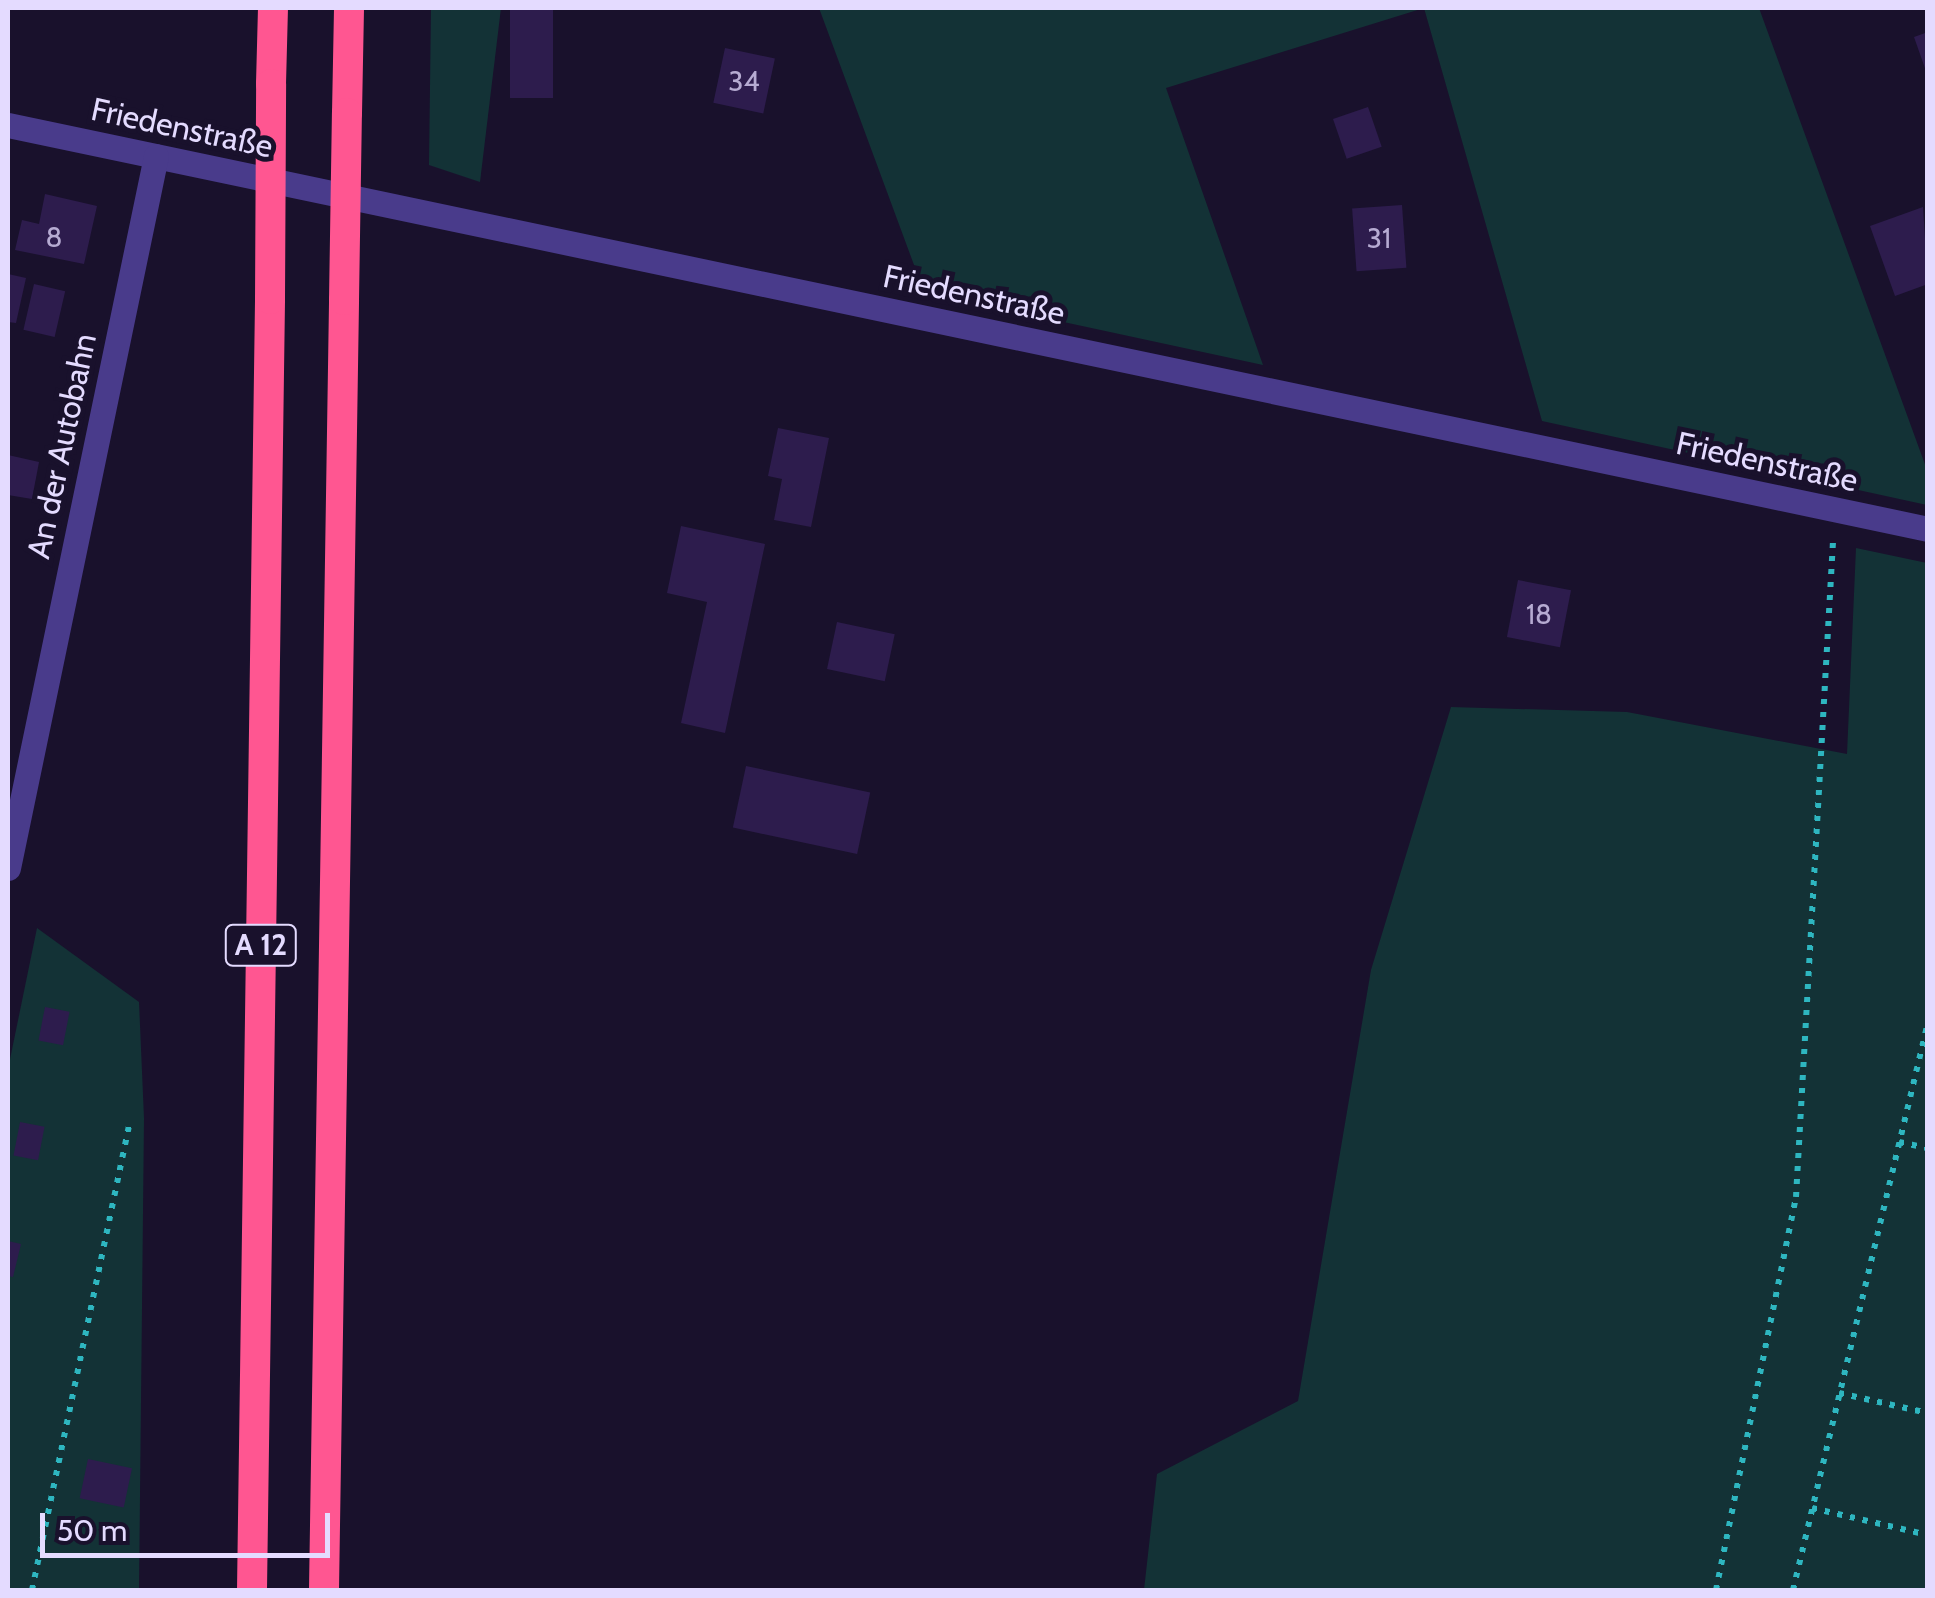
<!DOCTYPE html>
<html>
<head>
<meta charset="utf-8">
<style>
	body { margin:0 }
	#map { position:relative; width:1935px; height:1598px; overflow:hidden; background:#19112c; font-family:Cabin,sans-serif }
	div>[style] { position:absolute }
	.green>* { inset:0; background:#133236 }
	.building>* { inset:0; background:#2d1c4d; transform-origin:0 0 }
	.path>* { height:6px; margin-top:-3px; transform-origin:0; background:repeating-linear-gradient(90deg,#2eb6c0 0 5px,transparent 0 13px) }
	.minor>* { height:25px; margin:-12.5px; padding:0 12.5px; transform-origin:12.5px; border-radius:12.5px; background:#493b8b }
	.highway>* { height:30px; margin:-15px; padding:0 15px; transform-origin:15px; border-radius:15px; background:#ff5691 }
	.highway-bridge>* { height:30px; margin:-15px; padding:0 15px; transform-origin:15px; border-radius:15px; background:#ff5691 }
	span { translate:-50% -50%; white-space:nowrap; text-align:center; line-height:1.15; -webkit-text-stroke:10px #19112c; paint-order:stroke }
	.number-label { font-size:28px; color:#b6abd2 }
	.number-label span { -webkit-text-stroke-width:0 }
	.shield-label span { padding:2px 8px; background:#19112c; border:2px solid; border-radius:8px; -webkit-text-stroke-width:0 }
	.shield-label { font-size:30px; color:#e4dbff; font-weight:700 }
	.street-label { font-size:32px; color:#e4dbff }
	.frame { position:absolute; inset:0; border:10px solid #e4dbff; pointer-events:none }
	.scale { position:absolute; left:40px; top:1513px; width:290px; height:45px; box-sizing:border-box; border:5px solid #e4dbff; border-top:0; padding-left:12px; font-size:30px; line-height:35px; white-space:nowrap; color:#e4dbff; -webkit-text-stroke:8px #19112c; paint-order:stroke }
</style>
</head>
<body>
<div id="map">
	<div class="green">
		<div style="clip-path:polygon(431px 8px,501px 8px,480px 182px,429px 165px)"></div>
		<div style="clip-path:polygon(819px 8px,1759px 8px,1927px 470px,1927px 505px,1542px 421px,1424px 8px,1166px 88px,1263px 365px,924px 292px)"></div>
		<div style="clip-path:polygon(1856px 548px,1927px 563px,1927px 1590px,1144px 1590px,1157px 1474px,1298px 1401px,1371px 970px,1451px 707px,1627px 712px,1847px 754px)"></div>
		<div style="clip-path:polygon(37px 928px,139px 1002px,144px 1118px,139px 1590px,8px 1590px,8px 1069px)"></div>
	</div>
	<div class="building">
		<div style="left:510px;top:8px;width:43px;height:90px"></div>
		<div style="clip-path:polygon(1928px 32px,1928px 74px,1927px 74px,1914px 37px)"></div>
		<div style="left:725px;top:48px;width:51px;height:56px;rotate:12deg"></div>
		<div style="left:1368px;top:107px;width:42px;height:37px;rotate:71deg"></div>
		<div style="clip-path:polygon(45px 194px,97px 206px,84px 264px,15px 250px,22px 220px,39px 224px)"></div>
		<div style="left:1402px;top:205px;width:63px;height:50px;rotate:86deg"></div>
		<div style="clip-path:polygon(1923px 207px,1928px 284px,1895px 296px,1870px 226px)"></div>
		<div style="clip-path:polygon(8px 274px,26px 278px,16px 323px,8px 322px)"></div>
		<div style="left:34px;top:284px;width:32px;height:47px;rotate:13deg"></div>
		<div style="clip-path:polygon(778px 428px,829px 438px,811px 527px,774px 520px,782px 479px,768px 476px)"></div>
		<div style="clip-path:polygon(8px 455px,39px 462px,32px 499px,8px 495px)"></div>
		<div style="clip-path:polygon(681px 526px,765px 544px,725px 733px,681px 723px,707px 602px,667px 593px)"></div>
		<div style="left:1518px;top:580px;width:54px;height:58px;rotate:11deg"></div>
		<div style="left:837px;top:622px;width:59px;height:48px;rotate:12deg"></div>
		<div style="left:746px;top:766px;width:127px;height:63px;rotate:12deg"></div>
		<div style="left:45px;top:1007px;width:25px;height:34px;rotate:11deg"></div>
		<div style="left:20px;top:1122px;width:25px;height:34px;rotate:11deg"></div>
		<div style="clip-path:polygon(8px 1241px,21px 1244px,13px 1277px,8px 1276px)"></div>
		<div style="left:88px;top:1459px;width:45px;height:40px;rotate:12deg"></div>
	</div>
	<div class="path">
		<div style="left:1899px;top:1142px;width:30px;rotate:12deg"></div>
		<div style="left:1839px;top:1393px;width:91px;rotate:12.7deg"></div>
		<div style="left:1812px;top:1508px;width:119px;rotate:13.1deg"></div>
		<div style="left:32px;top:1590px;width:479px;rotate:-78.2deg"></div>
		<div style="left:1716px;top:1590px;width:401px;rotate:-78.5deg"></div>
		<div style="left:1796px;top:1197px;width:657px;rotate:-86.77deg"></div>
		<div style="left:1793px;top:1590px;width:584px;rotate:-76.63deg"></div>
	</div>
	<div class="minor">
		<div style="left:8px;top:125px;width:1962px;rotate:11.88deg"></div>
		<div style="left:8px;top:868px;width:727px;rotate:-78.26deg"></div>
	</div>
	<div class="highway">
		<div style="left:271px;top:84px;width:76px;rotate:-88.5deg"></div>
		<div style="left:347px;top:113px;width:105px;rotate:-88.9deg"></div>
		<div style="left:252px;top:1590px;width:1291px;rotate:-89.2deg"></div>
		<div style="left:324px;top:1590px;width:1290px;rotate:-89.11deg"></div>
	</div>
	<div class="highway-bridge">
		<div style="left:270px;top:299px;width:215px;rotate:-89.7deg"></div>
		<div style="left:344px;top:300px;width:187px;rotate:-89.1deg"></div>
	</div>
	<div class="number-label">
		<span style="left:744px;top:81px">34</span>
		<span style="left:54px;top:237px">8</span>
		<span style="left:1379px;top:238px">31</span>
		<span style="left:1539px;top:614px">18</span>
	</div>
	<div class="shield-label">
		<span style="left:261px;top:945px">A 12</span>
	</div>
	<div class="street-label">
		<span style="left:182px;top:128px;rotate:12deg">Friedenstraße</span>
		<span style="left:974px;top:295px;rotate:12deg">Friedenstraße</span>
		<span style="left:62px;top:446px;rotate:-78deg">An der Autobahn</span>
		<span style="left:1767px;top:462px;rotate:12deg">Friedenstraße</span>
	</div>
	<div class="frame"></div>
	<div class="scale">50 m</div>
</div>
</body>
</html>
